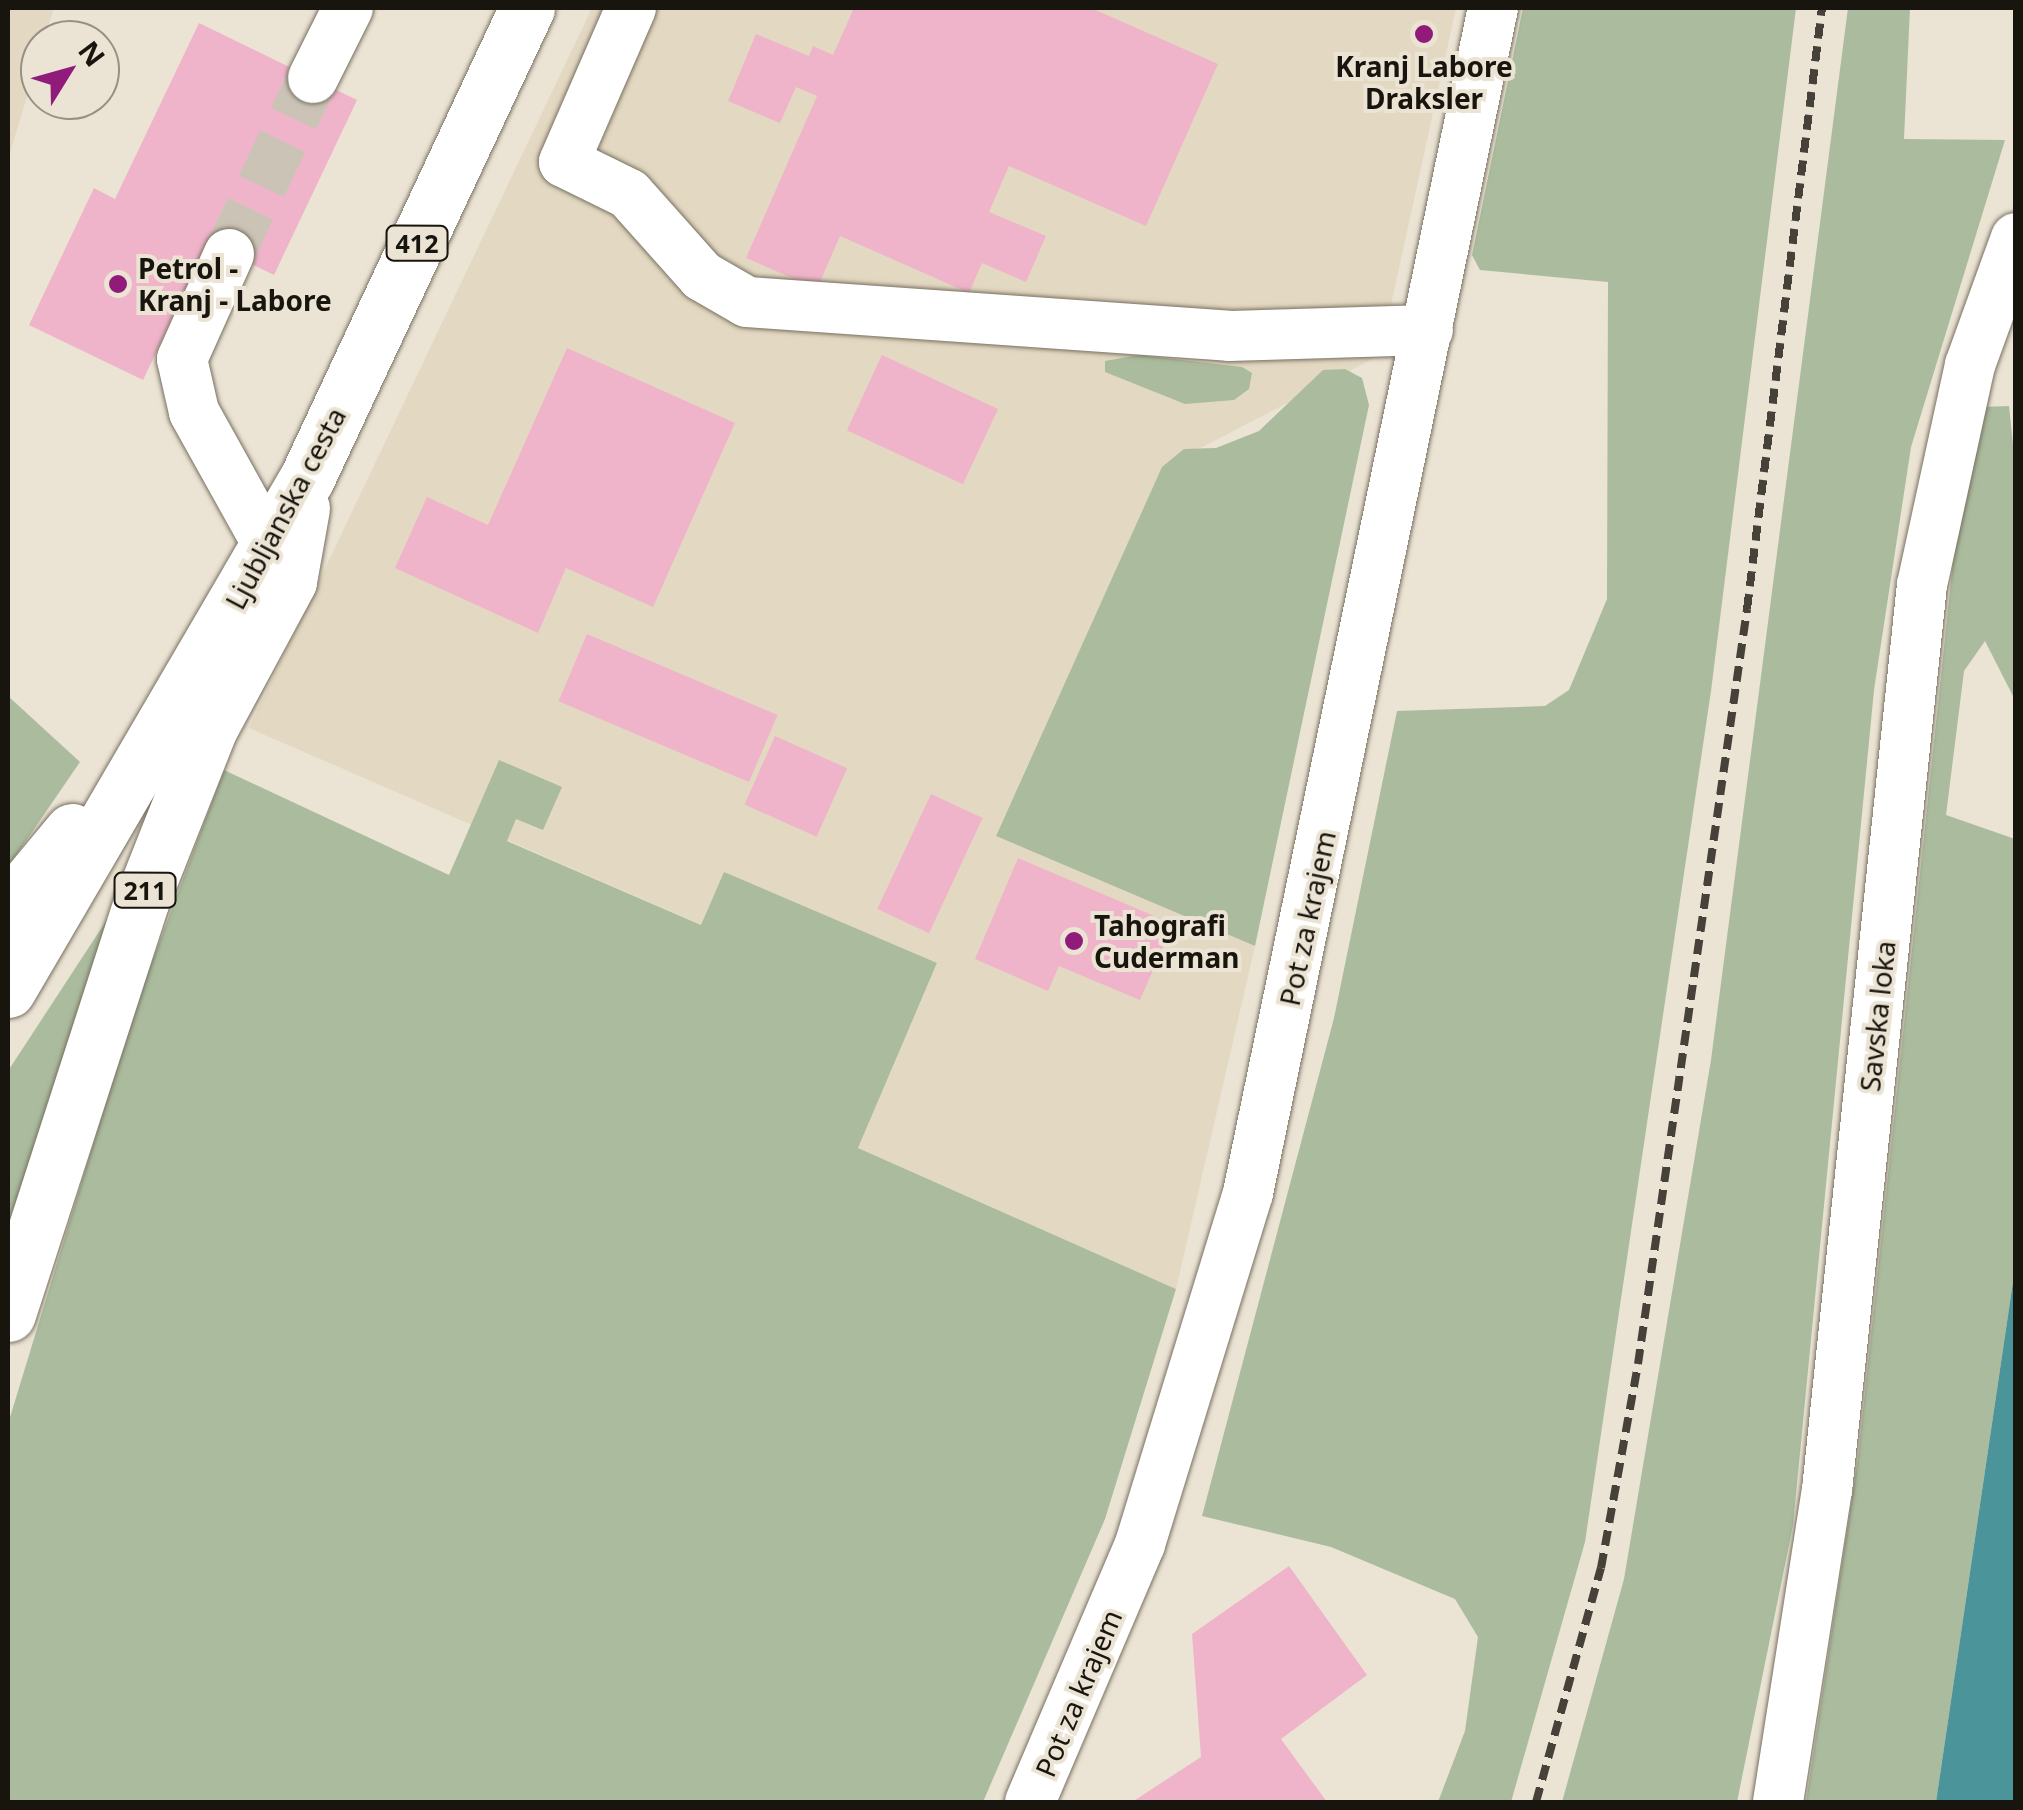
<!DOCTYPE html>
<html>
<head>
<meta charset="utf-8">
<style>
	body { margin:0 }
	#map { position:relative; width:2023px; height:1810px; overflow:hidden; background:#ebe3d3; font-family:"Noto Sans",sans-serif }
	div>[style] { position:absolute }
	.built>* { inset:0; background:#e3d8c1 }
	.green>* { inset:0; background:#abbc9e }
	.water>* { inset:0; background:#4b959a }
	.building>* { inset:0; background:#f0b4ca; transform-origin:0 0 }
	.minor-tunnel>* { height:50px; margin-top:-25px; transform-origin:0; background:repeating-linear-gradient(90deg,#cbc4b6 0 50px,transparent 0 75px) }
	.roads { filter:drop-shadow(0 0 2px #777061) drop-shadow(0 0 2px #777061) }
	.minor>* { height:50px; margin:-25px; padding:0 25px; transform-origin:25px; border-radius:25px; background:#fff }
	.major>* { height:55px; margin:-27.5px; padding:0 27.5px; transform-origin:27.5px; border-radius:27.5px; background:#fff }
	.rail>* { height:8px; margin-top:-4px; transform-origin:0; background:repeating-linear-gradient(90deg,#46423a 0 15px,transparent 0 23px) }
	.dots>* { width:28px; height:28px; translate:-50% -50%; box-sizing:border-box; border:5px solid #ebe3d3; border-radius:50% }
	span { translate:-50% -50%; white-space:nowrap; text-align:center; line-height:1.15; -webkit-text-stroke:8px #ebe3d3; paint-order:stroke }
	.shield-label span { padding:2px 8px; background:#ebe3d3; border:2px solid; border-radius:8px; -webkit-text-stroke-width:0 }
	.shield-label { font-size:25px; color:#18150f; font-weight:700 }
	.poi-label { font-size:28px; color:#18150f; font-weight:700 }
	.left { translate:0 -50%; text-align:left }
	.street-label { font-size:28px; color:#18150f }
	.frame { position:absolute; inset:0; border:10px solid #18150f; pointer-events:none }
	.north { position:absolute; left:20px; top:20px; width:100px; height:100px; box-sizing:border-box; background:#ebe3d3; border:2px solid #979185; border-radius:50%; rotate:53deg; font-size:28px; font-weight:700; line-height:40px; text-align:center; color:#18150f }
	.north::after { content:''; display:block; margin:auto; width:35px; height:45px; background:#911b7a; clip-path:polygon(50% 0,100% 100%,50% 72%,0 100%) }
</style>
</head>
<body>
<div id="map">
	<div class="built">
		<div style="clip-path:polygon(8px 8px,54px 8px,8px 159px)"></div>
		<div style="clip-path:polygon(592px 8px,1456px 8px,1380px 355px,1162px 468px,996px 835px,1255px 946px,1176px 1289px,858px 1148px,937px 964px,755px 948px,249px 728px)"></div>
	</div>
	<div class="green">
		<div style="clip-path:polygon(1523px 8px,1796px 8px,1711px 691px,1585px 1542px,1511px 1802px,1438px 1802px,1465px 1731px,1478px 1637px,1455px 1599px,1331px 1547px,1202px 1516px,1334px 1018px,1397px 711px,1545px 706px,1569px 690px,1607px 599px,1608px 282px,1480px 270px,1472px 255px)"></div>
		<div style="clip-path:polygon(1848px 8px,1910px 8px,1904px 139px,2005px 140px,1911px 447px,1874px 690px,1793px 1525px,1737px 1802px,1562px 1802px,1624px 1579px,1711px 1060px)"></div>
		<div style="clip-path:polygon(1139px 355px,1242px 367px,1252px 373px,1249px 389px,1234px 400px,1185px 404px,1105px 372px,1105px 361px)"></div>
		<div style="clip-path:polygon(1345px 369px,1362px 378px,1369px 405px,1255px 946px,996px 836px,1162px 467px,1184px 449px,1216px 448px,1259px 431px,1323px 370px)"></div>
		<div style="clip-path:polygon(2009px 406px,2016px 473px,2015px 700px,1985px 641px,1964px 671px,1946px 815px,2015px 839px,2015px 1268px,1936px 1802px,1806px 1802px,1858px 1458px,1954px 553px,1981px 407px)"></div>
		<div style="clip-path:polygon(8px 696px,80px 762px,8px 867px)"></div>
		<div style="clip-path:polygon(499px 760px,562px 787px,543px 830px,516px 819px,507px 841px,701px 925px,724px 872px,937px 963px,858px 1148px,1176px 1289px,1105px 1519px,983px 1802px,8px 1802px,8px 1424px,135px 1007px,224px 770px,449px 875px)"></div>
		<div style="clip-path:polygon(125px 892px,8px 1261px,8px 1071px)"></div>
	</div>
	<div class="water">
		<div style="clip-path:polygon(2015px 1268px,2015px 1802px,1936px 1802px)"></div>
	</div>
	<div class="building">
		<div style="clip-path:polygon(854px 8px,1091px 8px,1218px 64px,1146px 226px,1009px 166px,989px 212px,1046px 236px,1026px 282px,982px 263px,969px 293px,840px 236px,817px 289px,746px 258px,817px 96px,796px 87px,780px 123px,728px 101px,756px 34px,809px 56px,813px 46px,833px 55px)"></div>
		<div style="clip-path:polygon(199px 23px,357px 100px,274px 275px,208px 243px,143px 380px,29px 325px,94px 188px,115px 199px)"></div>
		<div style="clip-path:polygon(567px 348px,735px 423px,653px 607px,566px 568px,538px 633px,395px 568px,427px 497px,488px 525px)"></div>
		<div style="left:882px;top:355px;width:128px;height:83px;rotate:25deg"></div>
		<div style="left:587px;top:634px;width:207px;height:73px;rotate:23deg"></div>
		<div style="left:775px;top:736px;width:79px;height:75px;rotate:24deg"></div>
		<div style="left:931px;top:794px;width:57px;height:127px;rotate:25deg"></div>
		<div style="clip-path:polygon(1018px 858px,1173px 924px,1140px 1000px,1059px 966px,1048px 991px,975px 959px)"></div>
		<div style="clip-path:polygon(1289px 1566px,1367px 1675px,1281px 1739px,1327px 1802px,1132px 1802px,1201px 1757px,1192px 1634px)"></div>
	</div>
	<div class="minor-tunnel">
		<div style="left:229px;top:254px;width:195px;rotate:-64.5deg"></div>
	</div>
	<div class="roads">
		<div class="minor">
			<div style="left:631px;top:8px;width:168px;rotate:113.5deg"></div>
			<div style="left:564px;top:162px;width:72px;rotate:26.2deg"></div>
			<div style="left:629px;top:194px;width:110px;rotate:48.3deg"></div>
			<div style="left:702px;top:276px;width:52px;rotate:30deg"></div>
			<div style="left:747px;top:302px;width:483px;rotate:4deg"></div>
			<div style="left:1229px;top:336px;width:199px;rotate:-1.7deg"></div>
			<div style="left:313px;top:78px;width:78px;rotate:-63.4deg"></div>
			<div style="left:229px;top:254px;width:115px;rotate:114.1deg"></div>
			<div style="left:182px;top:359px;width:54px;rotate:77.2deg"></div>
			<div style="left:194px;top:412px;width:150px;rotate:60.9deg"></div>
			<div style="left:1030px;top:1802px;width:280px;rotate:-66.9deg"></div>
			<div style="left:1140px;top:1544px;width:367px;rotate:-72.9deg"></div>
			<div style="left:1248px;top:1193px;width:1210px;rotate:-78.32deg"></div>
			<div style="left:1778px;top:1802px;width:316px;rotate:-81.1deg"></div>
			<div style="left:1827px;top:1490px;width:910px;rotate:-84.01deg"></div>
			<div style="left:1922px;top:585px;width:225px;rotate:-77.7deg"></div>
			<div style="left:1970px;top:365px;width:135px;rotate:-70.1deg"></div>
		</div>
		<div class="major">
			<div style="left:8px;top:908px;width:100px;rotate:-50.3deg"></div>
			<div style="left:8px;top:990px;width:593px;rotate:-59.72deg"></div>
			<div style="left:307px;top:478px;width:519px;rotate:-64.92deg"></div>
			<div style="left:8px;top:1314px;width:433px;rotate:-72.1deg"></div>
			<div style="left:141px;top:902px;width:187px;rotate:-68.4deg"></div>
			<div style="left:210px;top:728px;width:167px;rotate:-61.7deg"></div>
			<div style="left:289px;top:581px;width:74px;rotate:-79.9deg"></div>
		</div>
	</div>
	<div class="rail">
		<div style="left:1536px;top:1802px;width:243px;rotate:-74.5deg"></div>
		<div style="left:1601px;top:1568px;width:207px;rotate:-79.7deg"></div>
		<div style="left:1638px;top:1364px;width:763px;rotate:-81.78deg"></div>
		<div style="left:1747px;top:609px;width:606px;rotate:-82.89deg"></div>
	</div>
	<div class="dots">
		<div style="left:1424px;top:34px;background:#911b7a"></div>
		<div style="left:118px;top:284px;background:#911b7a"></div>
		<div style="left:1074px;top:941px;background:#911b7a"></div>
	</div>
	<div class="shield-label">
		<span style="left:417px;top:243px">412</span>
		<span style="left:145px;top:890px">211</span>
	</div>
	<div class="poi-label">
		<span style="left:1424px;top:82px">Kranj Labore<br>Draksler</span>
		<span class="left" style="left:138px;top:284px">Petrol -<br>Kranj - Labore</span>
		<span class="left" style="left:1094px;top:941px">Tahografi<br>Cuderman</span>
	</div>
	<div class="street-label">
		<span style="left:285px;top:508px;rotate:-62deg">Ljubljanska cesta</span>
		<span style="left:1307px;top:918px;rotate:-78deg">Pot za krajem</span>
		<span style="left:1877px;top:1016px;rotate:-84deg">Savska loka</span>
		<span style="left:1078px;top:1693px;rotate:-67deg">Pot za krajem</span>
	</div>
	<div class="frame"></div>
	<div class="north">N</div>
</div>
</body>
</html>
